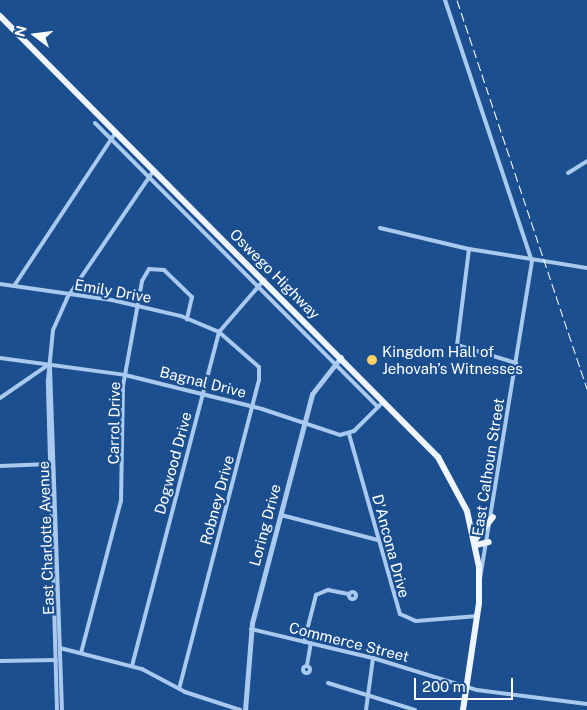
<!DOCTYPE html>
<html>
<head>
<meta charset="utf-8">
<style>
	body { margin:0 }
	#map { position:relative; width:587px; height:710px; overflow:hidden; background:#1b4f8f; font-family:"Public Sans",sans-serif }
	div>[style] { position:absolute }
	.minor>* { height:4px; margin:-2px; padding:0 2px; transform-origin:2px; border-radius:2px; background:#a9c9ee }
	.minor>.ring { margin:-2px; padding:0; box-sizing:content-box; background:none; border:4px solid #a9c9ee; border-radius:50% }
	.tertiary>* { height:5px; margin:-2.5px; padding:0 2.5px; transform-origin:2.5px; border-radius:2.5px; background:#a9c9ee }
	.primary>* { height:6px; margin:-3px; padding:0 3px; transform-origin:3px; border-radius:3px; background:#f0f6ff }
	.rail>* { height:1px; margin-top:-0.5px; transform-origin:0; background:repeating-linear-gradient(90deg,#fff 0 9px,transparent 0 13px) }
	.dots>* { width:14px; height:14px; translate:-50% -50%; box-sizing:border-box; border:2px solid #1b4f8f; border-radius:50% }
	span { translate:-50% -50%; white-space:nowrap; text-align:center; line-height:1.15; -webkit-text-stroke:4.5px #1b4f8f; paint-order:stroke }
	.street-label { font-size:15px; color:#fff }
	.poi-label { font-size:15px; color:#fff }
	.left { translate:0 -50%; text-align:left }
	.north { position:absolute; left:10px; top:10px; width:50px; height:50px; -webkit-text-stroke:4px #1b4f8f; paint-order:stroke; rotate:285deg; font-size:14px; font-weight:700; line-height:20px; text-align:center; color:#fff }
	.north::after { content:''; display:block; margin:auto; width:18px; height:22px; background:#fff; clip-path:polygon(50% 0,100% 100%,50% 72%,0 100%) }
	.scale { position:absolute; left:414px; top:678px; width:99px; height:22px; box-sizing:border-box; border:2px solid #fff; border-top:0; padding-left:6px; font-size:15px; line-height:18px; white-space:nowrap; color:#fff; -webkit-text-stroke:4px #1b4f8f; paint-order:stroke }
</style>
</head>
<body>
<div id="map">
	<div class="minor">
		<div style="left:445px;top:0;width:275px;rotate:71.6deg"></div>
		<div style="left:532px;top:261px;width:322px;rotate:99.3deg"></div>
		<div style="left:95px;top:123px;width:401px;rotate:45.1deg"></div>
		<div style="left:568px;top:173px;width:22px;rotate:-32deg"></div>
		<div style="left:380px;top:228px;width:91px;rotate:13.3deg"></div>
		<div style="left:469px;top:249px;width:120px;rotate:9.1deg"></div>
		<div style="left:469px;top:249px;width:97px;rotate:97.1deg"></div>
		<div style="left:457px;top:345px;width:62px;rotate:17deg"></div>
		<div style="left:0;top:284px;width:113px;rotate:8.1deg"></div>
		<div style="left:112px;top:300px;width:71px;rotate:13.1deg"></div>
		<div style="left:181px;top:316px;width:41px;rotate:22.8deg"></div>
		<div style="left:219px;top:332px;width:53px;rotate:41.2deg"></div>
		<div style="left:259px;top:367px;width:13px;rotate:90deg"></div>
		<div style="left:259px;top:380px;width:319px;rotate:104.5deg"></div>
		<div style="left:14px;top:286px;width:185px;rotate:-56.5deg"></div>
		<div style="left:0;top:358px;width:126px;rotate:7.7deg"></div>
		<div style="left:125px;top:375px;width:141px;rotate:13.9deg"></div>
		<div style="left:262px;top:409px;width:82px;rotate:18.4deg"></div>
		<div style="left:340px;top:435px;width:15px;rotate:-16deg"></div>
		<div style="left:354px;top:431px;width:42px;rotate:-45deg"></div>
		<div style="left:50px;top:367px;width:343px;rotate:88deg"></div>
		<div style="left:0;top:398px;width:58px;rotate:-34.5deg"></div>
		<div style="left:349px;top:434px;width:187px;rotate:74.2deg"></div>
		<div style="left:400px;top:614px;width:17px;rotate:24deg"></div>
		<div style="left:416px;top:621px;width:62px;rotate:-4.6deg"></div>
		<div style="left:0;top:466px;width:50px;rotate:-2.3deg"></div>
		<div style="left:281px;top:515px;width:100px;rotate:14.5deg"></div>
		<div class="ring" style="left:348.5px;top:591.5px;width:3px;height:3px"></div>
		<div style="left:251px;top:629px;width:125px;rotate:13.4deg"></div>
		<div style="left:373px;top:658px;width:109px;rotate:17.1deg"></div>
		<div style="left:477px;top:690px;width:111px;rotate:7.3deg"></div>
		<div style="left:304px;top:642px;width:49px;rotate:-75.7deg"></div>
		<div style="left:316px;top:595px;width:13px;rotate:-23deg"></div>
		<div style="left:328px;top:590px;width:21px;rotate:11deg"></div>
		<div style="left:60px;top:648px;width:85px;rotate:14.4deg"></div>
		<div style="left:142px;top:669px;width:49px;rotate:28.1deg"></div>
		<div style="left:185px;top:692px;width:58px;rotate:18.1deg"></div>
		<div style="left:81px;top:653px;width:157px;rotate:-75.3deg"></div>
		<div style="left:121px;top:501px;width:115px;rotate:-89deg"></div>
		<div style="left:123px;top:386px;width:107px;rotate:-79.7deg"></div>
		<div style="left:142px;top:281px;width:14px;rotate:-60deg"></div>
		<div style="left:149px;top:269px;width:15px;rotate:4deg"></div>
		<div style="left:164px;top:270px;width:39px;rotate:44deg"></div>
		<div style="left:192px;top:297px;width:23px;rotate:103deg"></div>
		<div style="left:0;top:661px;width:56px;rotate:-1deg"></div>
		<div style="left:307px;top:665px;width:22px;rotate:-80deg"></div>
		<div class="ring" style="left:302.5px;top:665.5px;width:3px;height:3px"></div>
		<div style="left:132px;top:666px;width:345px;rotate:-75.4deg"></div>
		<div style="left:219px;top:332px;width:69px;rotate:-49.1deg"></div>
		<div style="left:328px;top:683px;width:91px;rotate:17.2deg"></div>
		<div style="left:57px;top:710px;width:330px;rotate:-91.6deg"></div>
		<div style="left:48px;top:380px;width:50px;rotate:-84.3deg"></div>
		<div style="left:53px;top:330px;width:35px;rotate:-66deg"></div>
		<div style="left:67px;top:298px;width:155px;rotate:-55.8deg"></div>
		<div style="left:366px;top:710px;width:52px;rotate:-82.3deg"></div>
	</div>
	<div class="tertiary">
		<div style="left:245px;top:710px;width:87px;rotate:-85.4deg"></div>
		<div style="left:252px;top:623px;width:237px;rotate:-75.3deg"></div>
		<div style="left:312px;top:394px;width:47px;rotate:-51.9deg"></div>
	</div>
	<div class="primary">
		<div style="left:0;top:16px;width:622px;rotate:45.2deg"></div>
		<div style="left:438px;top:457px;width:61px;rotate:61.8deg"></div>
		<div style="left:467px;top:511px;width:57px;rotate:77.9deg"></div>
		<div style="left:479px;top:567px;width:36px;rotate:90deg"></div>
		<div style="left:479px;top:603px;width:108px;rotate:98.5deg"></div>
		<div style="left:475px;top:540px;width:29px;rotate:-52deg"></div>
		<div style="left:476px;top:545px;width:13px;rotate:-13deg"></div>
	</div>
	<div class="rail">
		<div style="left:457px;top:0;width:410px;rotate:71.5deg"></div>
	</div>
	<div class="dots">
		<div style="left:372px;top:360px;background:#ffd166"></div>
	</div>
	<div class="street-label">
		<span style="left:275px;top:274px;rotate:45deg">Oswego Highway</span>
		<span style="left:113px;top:291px;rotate:10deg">Emily Drive</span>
		<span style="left:203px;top:382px;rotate:14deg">Bagnal Drive</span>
		<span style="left:114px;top:423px;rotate:-89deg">Carrol Drive</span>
		<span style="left:173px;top:463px;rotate:-75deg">Dogwood Drive</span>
		<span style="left:488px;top:467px;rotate:-81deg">East Calhoun Street</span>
		<span style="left:217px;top:500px;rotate:-75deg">Robney Drive</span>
		<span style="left:265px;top:525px;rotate:-75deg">Loring Drive</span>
		<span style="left:46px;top:538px;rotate:-92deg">East Charlotte Avenue</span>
		<span style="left:391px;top:546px;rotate:75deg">D'Ancona Drive</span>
		<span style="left:349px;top:642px;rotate:14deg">Commerce Street</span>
	</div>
	<div class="poi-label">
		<span class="left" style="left:382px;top:360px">Kingdom Hall of<br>Jehovah’s Witnesses</span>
	</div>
	<div class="north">N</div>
	<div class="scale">200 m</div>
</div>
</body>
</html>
